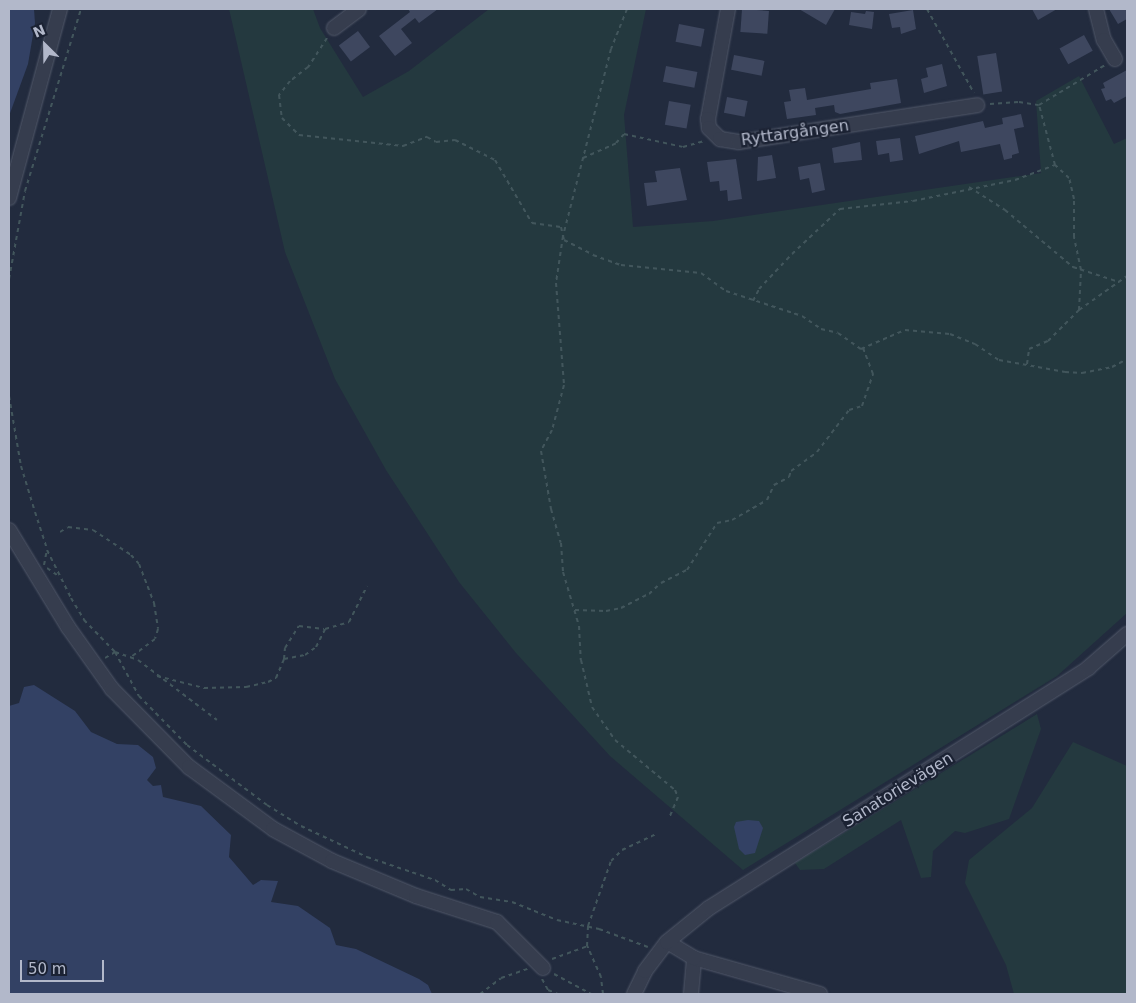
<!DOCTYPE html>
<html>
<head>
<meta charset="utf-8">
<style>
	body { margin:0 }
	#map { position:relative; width:1136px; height:1003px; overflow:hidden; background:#222b3e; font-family:"DejaVu Sans",sans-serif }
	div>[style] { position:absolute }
	.green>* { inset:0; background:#24393f }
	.water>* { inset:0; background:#334164 }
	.building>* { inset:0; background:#3e475f; transform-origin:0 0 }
	.path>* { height:2px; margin-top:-1px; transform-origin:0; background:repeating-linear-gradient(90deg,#42565c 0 4px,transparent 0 8px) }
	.roads { filter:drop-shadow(0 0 1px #515869) drop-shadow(0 0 1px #515869) }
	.minor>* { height:14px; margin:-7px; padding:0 7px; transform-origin:7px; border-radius:7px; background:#363d4e }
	span { translate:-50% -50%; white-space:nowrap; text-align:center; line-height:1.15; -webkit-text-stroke:4.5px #1b2233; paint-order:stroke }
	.street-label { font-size:16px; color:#b2b8ca }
	.frame { position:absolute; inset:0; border:10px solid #b2b8ca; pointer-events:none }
	.north { position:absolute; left:20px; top:20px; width:50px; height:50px; -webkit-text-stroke:4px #1b2233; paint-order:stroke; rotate:337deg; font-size:14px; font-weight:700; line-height:20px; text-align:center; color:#b2b8ca }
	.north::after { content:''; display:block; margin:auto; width:18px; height:22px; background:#b2b8ca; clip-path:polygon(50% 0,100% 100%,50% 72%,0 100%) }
	.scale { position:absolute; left:20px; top:960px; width:84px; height:22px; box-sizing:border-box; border:2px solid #b2b8ca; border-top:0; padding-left:6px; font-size:15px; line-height:18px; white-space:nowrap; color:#b2b8ca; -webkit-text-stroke:4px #1b2233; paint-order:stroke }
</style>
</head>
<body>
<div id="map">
	<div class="green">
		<div style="clip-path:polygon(229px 9px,313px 9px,320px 28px,363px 97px,409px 71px,489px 9px,646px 9px,624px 115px,633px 227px,713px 221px,1041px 173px,1036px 101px,1079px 76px,1114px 144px,1127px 138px,1127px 613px,1057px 676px,743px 870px,610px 756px,516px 653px,459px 582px,386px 470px,335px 379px,285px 252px)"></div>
		<div style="clip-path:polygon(1037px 714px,1041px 729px,1009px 819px,965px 833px,955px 831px,933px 851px,931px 877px,921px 878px,901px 820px,824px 869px,800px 870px,795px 863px)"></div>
		<div style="clip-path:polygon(1073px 742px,1127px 766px,1127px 994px,1014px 994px,1006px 965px,965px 883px,969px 860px,1032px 808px)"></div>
	</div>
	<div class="water">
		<div style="clip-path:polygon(9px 9px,34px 9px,35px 23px,28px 64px,9px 116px)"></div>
		<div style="clip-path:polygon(34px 685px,75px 711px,91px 732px,117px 744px,138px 745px,153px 757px,156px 768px,147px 780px,153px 786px,161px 785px,163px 797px,201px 806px,231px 835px,229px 857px,253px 885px,261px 880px,278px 881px,271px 902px,298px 906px,330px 928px,336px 945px,356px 949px,419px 979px,428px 985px,432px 994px,9px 994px,9px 706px,19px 703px,24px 687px)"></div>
		<div style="clip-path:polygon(748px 820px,759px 821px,763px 828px,755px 853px,745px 855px,739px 849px,734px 827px,736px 822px)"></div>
	</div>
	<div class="building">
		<div style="clip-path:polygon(408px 9px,438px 9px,419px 23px,415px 18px,401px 29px,412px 43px,395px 56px,379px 36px,410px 12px)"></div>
		<div style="left:742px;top:9px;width:27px;height:23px;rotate:4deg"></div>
		<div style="clip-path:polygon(799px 9px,835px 9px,826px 25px)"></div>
		<div style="clip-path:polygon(1032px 9px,1057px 9px,1038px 20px)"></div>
		<div style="clip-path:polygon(1109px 9px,1127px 9px,1127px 19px,1118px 24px)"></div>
		<div style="clip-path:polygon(913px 10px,916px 29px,901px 34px,900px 27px,892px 28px,889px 14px)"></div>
		<div style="clip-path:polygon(866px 11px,874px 12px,872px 29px,849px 25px,851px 12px,865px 14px)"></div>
		<div style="left:679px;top:24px;width:26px;height:18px;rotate:11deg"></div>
		<div style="left:358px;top:31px;width:20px;height:24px;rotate:53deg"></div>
		<div style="left:1084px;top:35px;width:18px;height:28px;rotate:61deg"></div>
		<div style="left:996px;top:53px;width:39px;height:19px;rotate:81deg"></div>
		<div style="left:734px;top:55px;width:31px;height:15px;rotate:11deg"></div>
		<div style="clip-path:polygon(942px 64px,947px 86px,924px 93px,921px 79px,928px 77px,926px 68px)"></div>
		<div style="left:666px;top:66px;width:32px;height:16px;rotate:11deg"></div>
		<div style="clip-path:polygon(1127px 70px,1127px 96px,1114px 103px,1111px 99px,1106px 101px,1101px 89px,1105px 88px,1103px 83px)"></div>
		<div style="clip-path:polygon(897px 79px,901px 103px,840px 114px,835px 112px,834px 105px,815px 108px,816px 115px,787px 119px,784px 102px,791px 101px,789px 90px,805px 88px,807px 100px,871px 89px,870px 83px)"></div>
		<div style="left:727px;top:97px;width:21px;height:16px;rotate:11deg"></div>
		<div style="left:669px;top:101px;width:22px;height:24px;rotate:10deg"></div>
		<div style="clip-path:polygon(1021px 114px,1024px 127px,1014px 129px,1019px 153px,1012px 155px,1012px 158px,1004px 160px,1000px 144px,961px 152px,959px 141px,919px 154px,915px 136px,983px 121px,985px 128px,1003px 124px,1002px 118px)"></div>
		<div style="clip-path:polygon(900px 138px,903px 160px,890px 162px,889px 153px,878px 155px,876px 141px)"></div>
		<div style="clip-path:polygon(860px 142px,862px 160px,834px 163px,832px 148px)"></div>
		<div style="clip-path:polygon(772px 155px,776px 178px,757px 181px,758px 157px)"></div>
		<div style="clip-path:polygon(736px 159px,742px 199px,728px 201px,727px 190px,720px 191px,719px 181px,710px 182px,707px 162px)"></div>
		<div style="clip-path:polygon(820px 163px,825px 190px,812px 193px,809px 178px,800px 180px,798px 167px)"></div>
		<div style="clip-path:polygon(680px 168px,687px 200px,647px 206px,644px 183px,657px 182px,655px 171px)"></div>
	</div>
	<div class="path">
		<div style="left:627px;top:9px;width:43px;rotate:111.8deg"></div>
		<div style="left:611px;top:49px;width:193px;rotate:104.4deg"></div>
		<div style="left:563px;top:236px;width:48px;rotate:98.5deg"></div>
		<div style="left:556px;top:283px;width:102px;rotate:85.5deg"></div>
		<div style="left:564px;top:385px;width:47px;rotate:104.9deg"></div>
		<div style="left:552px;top:430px;width:24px;rotate:118deg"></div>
		<div style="left:541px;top:451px;width:59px;rotate:80.2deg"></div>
		<div style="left:551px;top:509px;width:35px;rotate:74deg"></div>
		<div style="left:561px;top:543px;width:29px;rotate:86deg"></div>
		<div style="left:563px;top:572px;width:56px;rotate:73.5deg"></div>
		<div style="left:579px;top:626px;width:34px;rotate:87deg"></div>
		<div style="left:581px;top:660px;width:48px;rotate:76.8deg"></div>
		<div style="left:592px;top:707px;width:40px;rotate:55.1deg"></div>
		<div style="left:615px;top:740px;width:78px;rotate:39.8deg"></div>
		<div style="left:675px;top:790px;width:8px;rotate:67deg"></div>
		<div style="left:678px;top:797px;width:21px;rotate:113deg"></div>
		<div style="left:927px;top:9px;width:96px;rotate:60.8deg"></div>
		<div style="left:327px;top:38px;width:35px;rotate:123deg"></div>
		<div style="left:308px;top:67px;width:23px;rotate:142deg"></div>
		<div style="left:290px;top:81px;width:18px;rotate:128deg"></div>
		<div style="left:279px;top:95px;width:23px;rotate:83deg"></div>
		<div style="left:282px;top:118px;width:24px;rotate:45deg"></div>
		<div style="left:299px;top:135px;width:105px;rotate:6deg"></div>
		<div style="left:403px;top:146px;width:26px;rotate:-21deg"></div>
		<div style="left:427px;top:137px;width:10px;rotate:29deg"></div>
		<div style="left:436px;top:142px;width:19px;rotate:-6deg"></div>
		<div style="left:455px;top:140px;width:45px;rotate:26.6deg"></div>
		<div style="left:495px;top:160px;width:73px;rotate:59.6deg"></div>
		<div style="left:532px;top:223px;width:29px;rotate:8deg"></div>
		<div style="left:561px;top:227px;width:13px;rotate:77deg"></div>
		<div style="left:564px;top:240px;width:33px;rotate:27deg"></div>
		<div style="left:593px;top:255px;width:30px;rotate:20deg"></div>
		<div style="left:621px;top:265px;width:80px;rotate:5.7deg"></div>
		<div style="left:701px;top:273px;width:31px;rotate:36deg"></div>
		<div style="left:726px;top:291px;width:80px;rotate:18.2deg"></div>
		<div style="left:802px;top:316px;width:23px;rotate:34deg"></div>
		<div style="left:821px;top:329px;width:17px;rotate:13deg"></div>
		<div style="left:838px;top:333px;width:28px;rotate:35deg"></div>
		<div style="left:861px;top:349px;width:48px;rotate:-23.4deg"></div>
		<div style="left:905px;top:330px;width:45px;rotate:5.1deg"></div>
		<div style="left:950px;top:334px;width:27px;rotate:22deg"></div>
		<div style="left:975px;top:344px;width:29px;rotate:34deg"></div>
		<div style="left:999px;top:360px;width:67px;rotate:10.3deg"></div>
		<div style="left:1065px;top:372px;width:17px;rotate:3deg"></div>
		<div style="left:1082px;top:373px;width:31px;rotate:-11deg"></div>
		<div style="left:1112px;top:367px;width:17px;rotate:-28deg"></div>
		<div style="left:990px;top:104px;width:29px;rotate:-4deg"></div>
		<div style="left:1019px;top:102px;width:20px;rotate:9deg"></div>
		<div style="left:1039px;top:105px;width:77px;rotate:-31.2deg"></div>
		<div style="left:583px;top:158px;width:36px;rotate:-24deg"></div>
		<div style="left:616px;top:143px;width:12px;rotate:-48deg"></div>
		<div style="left:624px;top:134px;width:60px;rotate:12.4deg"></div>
		<div style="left:683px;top:147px;width:22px;rotate:-16deg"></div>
		<div style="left:969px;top:187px;width:43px;rotate:32.6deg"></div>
		<div style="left:1005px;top:210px;width:89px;rotate:40deg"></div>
		<div style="left:1073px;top:267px;width:48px;rotate:18.1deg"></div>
		<div style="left:9px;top:279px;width:89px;rotate:-79.7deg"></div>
		<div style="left:25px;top:191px;width:190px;rotate:-72.9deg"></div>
		<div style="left:753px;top:301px;width:13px;rotate:-63deg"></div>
		<div style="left:759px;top:289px;width:48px;rotate:-46.7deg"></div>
		<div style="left:792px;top:254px;width:66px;rotate:-43.2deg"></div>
		<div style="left:840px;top:209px;width:73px;rotate:-6.3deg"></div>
		<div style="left:913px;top:201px;width:104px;rotate:-11.6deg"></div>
		<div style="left:1015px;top:180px;width:43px;rotate:-20.6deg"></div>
		<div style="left:1079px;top:310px;width:59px;rotate:-35.3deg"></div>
		<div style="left:1027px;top:364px;width:15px;rotate:-82deg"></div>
		<div style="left:1029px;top:349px;width:21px;rotate:-23deg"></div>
		<div style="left:1048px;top:341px;width:44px;rotate:-45deg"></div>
		<div style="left:1079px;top:310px;width:40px;rotate:-87.1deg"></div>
		<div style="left:1081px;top:270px;width:34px;rotate:-102deg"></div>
		<div style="left:1074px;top:237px;width:38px;rotate:-90deg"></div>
		<div style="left:1074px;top:199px;width:22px;rotate:-103deg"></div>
		<div style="left:1069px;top:178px;width:19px;rotate:-137deg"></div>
		<div style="left:1055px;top:165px;width:62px;rotate:-104.9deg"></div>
		<div style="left:9px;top:396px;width:71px;rotate:80.3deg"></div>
		<div style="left:21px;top:466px;width:48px;rotate:73.1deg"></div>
		<div style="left:35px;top:512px;width:40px;rotate:72deg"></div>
		<div style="left:47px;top:550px;width:54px;rotate:63.4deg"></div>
		<div style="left:71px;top:598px;width:26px;rotate:59deg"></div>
		<div style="left:84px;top:620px;width:45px;rotate:45.9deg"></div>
		<div style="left:115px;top:652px;width:50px;rotate:61.4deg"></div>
		<div style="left:139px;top:696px;width:69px;rotate:45.6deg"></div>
		<div style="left:187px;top:745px;width:100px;rotate:36.9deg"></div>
		<div style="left:267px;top:805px;width:40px;rotate:32deg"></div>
		<div style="left:301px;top:826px;width:73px;rotate:25.2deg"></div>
		<div style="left:367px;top:857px;width:72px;rotate:18.7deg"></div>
		<div style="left:435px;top:880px;width:19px;rotate:32deg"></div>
		<div style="left:451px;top:890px;width:15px;rotate:-4deg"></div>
		<div style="left:466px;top:889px;width:16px;rotate:30deg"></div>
		<div style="left:480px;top:897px;width:32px;rotate:9deg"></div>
		<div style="left:512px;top:902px;width:48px;rotate:21.8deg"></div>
		<div style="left:557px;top:920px;width:43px;rotate:12.1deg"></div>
		<div style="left:599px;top:929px;width:52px;rotate:20.2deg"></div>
		<div style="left:60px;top:532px;width:9px;rotate:-32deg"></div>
		<div style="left:68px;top:527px;width:25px;rotate:7deg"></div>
		<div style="left:93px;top:530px;width:45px;rotate:33.3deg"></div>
		<div style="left:131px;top:555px;width:12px;rotate:48deg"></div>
		<div style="left:139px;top:564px;width:42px;rotate:69deg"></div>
		<div style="left:154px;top:603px;width:26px;rotate:81deg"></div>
		<div style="left:158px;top:629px;width:10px;rotate:107deg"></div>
		<div style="left:155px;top:639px;width:30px;rotate:143deg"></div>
		<div style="left:44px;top:565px;width:15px;rotate:-79deg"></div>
		<div style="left:47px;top:568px;width:16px;rotate:35deg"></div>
		<div style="left:575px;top:610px;width:31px;rotate:2deg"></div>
		<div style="left:606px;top:611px;width:15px;rotate:-11deg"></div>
		<div style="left:621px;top:608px;width:31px;rotate:-27deg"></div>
		<div style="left:649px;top:594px;width:16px;rotate:-43deg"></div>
		<div style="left:661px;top:583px;width:29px;rotate:-27deg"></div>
		<div style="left:687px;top:570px;width:56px;rotate:-57.4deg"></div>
		<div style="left:717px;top:523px;width:15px;rotate:-11deg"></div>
		<div style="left:732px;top:520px;width:40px;rotate:-29.7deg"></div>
		<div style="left:767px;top:500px;width:17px;rotate:-65deg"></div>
		<div style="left:774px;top:485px;width:17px;rotate:-28deg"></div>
		<div style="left:789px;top:477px;width:6px;rotate:-72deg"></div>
		<div style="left:791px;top:471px;width:32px;rotate:-36deg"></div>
		<div style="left:817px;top:452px;width:53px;rotate:-52.7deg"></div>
		<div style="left:849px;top:410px;width:14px;rotate:-17deg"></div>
		<div style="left:862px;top:406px;width:34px;rotate:-71deg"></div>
		<div style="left:873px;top:374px;width:28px;rotate:-111deg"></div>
		<div style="left:105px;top:658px;width:12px;rotate:-31deg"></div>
		<div style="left:115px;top:652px;width:24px;rotate:19deg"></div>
		<div style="left:138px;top:660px;width:99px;rotate:37.2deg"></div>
		<div style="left:284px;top:659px;width:11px;rotate:-85deg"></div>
		<div style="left:285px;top:648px;width:26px;rotate:-58deg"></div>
		<div style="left:299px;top:626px;width:25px;rotate:7deg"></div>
		<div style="left:157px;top:676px;width:49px;rotate:14.3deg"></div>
		<div style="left:204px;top:688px;width:42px;rotate:-1.4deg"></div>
		<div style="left:246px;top:687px;width:23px;rotate:-13deg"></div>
		<div style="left:268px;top:682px;width:9px;rotate:-27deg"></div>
		<div style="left:276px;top:678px;width:21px;rotate:-67deg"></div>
		<div style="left:284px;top:659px;width:21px;rotate:-11deg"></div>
		<div style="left:305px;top:655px;width:14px;rotate:-36deg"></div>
		<div style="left:316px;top:647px;width:20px;rotate:-63deg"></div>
		<div style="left:325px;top:629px;width:25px;rotate:-16deg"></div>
		<div style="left:349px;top:622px;width:40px;rotate:-63.4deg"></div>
		<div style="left:552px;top:959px;width:37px;rotate:-20deg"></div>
		<div style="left:554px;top:974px;width:42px;rotate:28.4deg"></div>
		<div style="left:542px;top:979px;width:13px;rotate:61deg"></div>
		<div style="left:548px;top:990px;width:11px;rotate:22deg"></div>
		<div style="left:480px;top:994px;width:26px;rotate:-37deg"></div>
		<div style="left:501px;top:978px;width:28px;rotate:-19deg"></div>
		<div style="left:603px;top:994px;width:17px;rotate:-97deg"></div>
		<div style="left:601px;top:977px;width:34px;rotate:-114deg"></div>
		<div style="left:587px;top:946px;width:20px;rotate:-87deg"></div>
		<div style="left:588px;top:926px;width:69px;rotate:-70.5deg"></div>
		<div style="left:611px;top:861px;width:16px;rotate:-45deg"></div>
		<div style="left:622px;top:850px;width:38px;rotate:-25deg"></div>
	</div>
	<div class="roads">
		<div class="minor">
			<div style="left:728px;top:9px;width:112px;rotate:100.3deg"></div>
			<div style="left:708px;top:119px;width:9px;rotate:84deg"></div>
			<div style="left:709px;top:128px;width:16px;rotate:45deg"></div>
			<div style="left:720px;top:139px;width:19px;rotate:9deg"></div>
			<div style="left:739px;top:142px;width:241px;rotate:-8.8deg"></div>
			<div style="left:1096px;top:9px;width:32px;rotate:76deg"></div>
			<div style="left:1104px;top:40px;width:22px;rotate:60deg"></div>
			<div style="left:334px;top:28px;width:31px;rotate:-37deg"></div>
			<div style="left:9px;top:198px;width:196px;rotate:-74.9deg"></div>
			<div style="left:9px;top:530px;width:114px;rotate:58.7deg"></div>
			<div style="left:68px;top:627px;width:76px;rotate:54.6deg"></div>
			<div style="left:112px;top:689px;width:110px;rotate:45.4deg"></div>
			<div style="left:189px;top:767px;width:104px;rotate:36.4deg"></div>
			<div style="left:273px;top:829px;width:67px;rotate:28.5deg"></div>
			<div style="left:332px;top:861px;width:91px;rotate:22.6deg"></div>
			<div style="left:416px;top:896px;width:85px;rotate:17.8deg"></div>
			<div style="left:497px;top:922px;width:65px;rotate:45deg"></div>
			<div style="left:634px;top:994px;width:25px;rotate:-64deg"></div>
			<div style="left:645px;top:971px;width:36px;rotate:-53deg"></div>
			<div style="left:691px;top:994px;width:36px;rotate:-85deg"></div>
			<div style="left:820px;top:994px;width:131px;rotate:-164.1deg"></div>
			<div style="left:694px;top:958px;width:31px;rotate:-149deg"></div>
			<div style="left:667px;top:942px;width:54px;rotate:-39deg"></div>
			<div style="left:709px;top:908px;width:449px;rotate:-32.3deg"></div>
			<div style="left:1088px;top:668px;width:52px;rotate:-41.1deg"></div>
		</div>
	</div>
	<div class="street-label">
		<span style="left:795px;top:133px;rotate:-8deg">Ryttargången</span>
		<span style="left:898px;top:790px;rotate:-32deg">Sanatorievägen</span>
	</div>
	<div class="frame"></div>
	<div class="north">N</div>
	<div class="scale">50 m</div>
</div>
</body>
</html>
